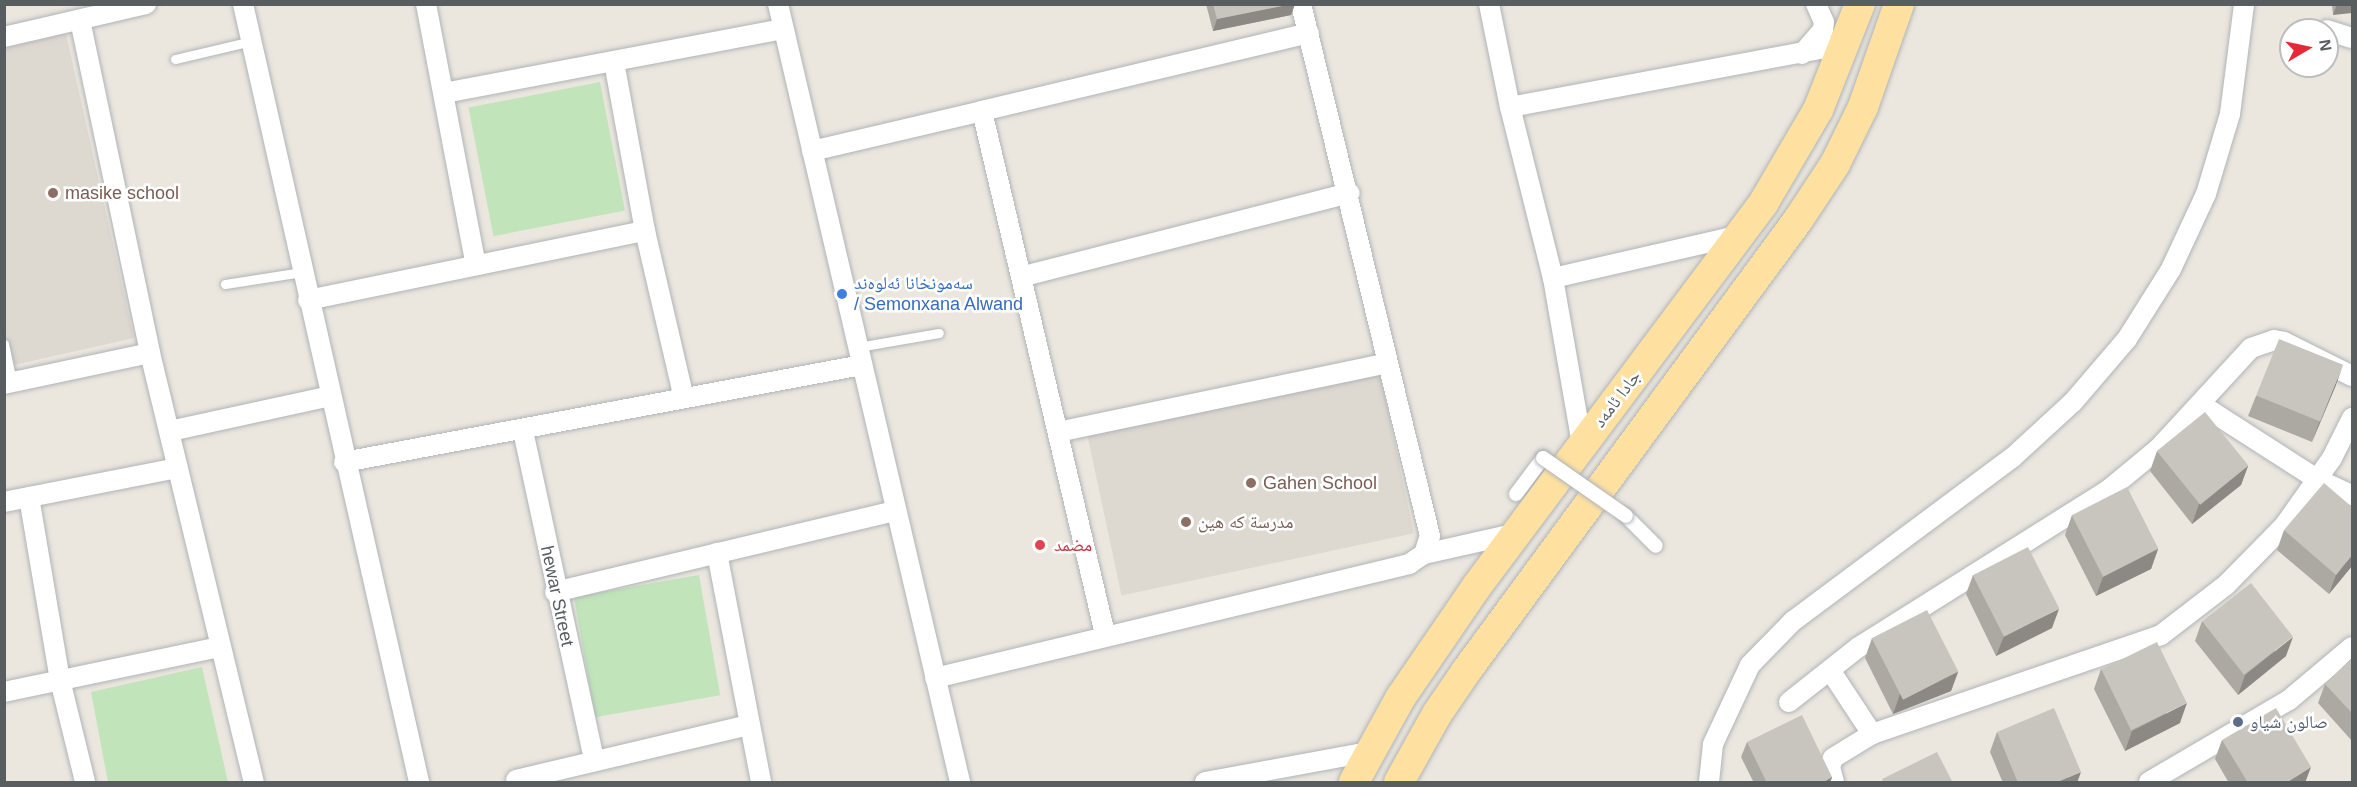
<!DOCTYPE html>
<html>
<head>
<meta charset="utf-8">
<style>
	body { margin:0 }
	#map { position:relative; width:2357px; height:787px; overflow:hidden; background:#ebe7df; font-family:Arial,"Noto Naskh Arabic",sans-serif }
	div>[style] { position:absolute }
	.education>* { inset:0; background:#ddd8d0; transform-origin:0 0 }
	.green>* { inset:0; background:#c1e4bb; transform-origin:0 0 }
	.roads { filter:drop-shadow(0 0 2px #b0b4b7) drop-shadow(0 0 2px #b0b4b7) }
	.service>* { height:9px; margin:-4.5px; padding:0 4.5px; transform-origin:4.5px; border-radius:4.5px; background:#fff }
	.pedestrian>* { height:14px; margin:-7px; padding:0 7px; transform-origin:7px; border-radius:7px; background:#fff }
	.minor>* { height:20px; margin:-10px; padding:0 10px; transform-origin:10px; border-radius:10px; background:#fff }
	.primary>* { height:30px; margin:-15px; padding:0 15px; transform-origin:15px; border-radius:15px; background:#fee1a1 }
	.bridges { filter:drop-shadow(0 0 2px #b0b4b7) drop-shadow(0 0 2px #b0b4b7) }
	.pedestrian-bridge>* { height:14px; margin:-7px; padding:0 7px; transform-origin:7px; border-radius:7px; background:#fff }
	.wall>* { inset:0; background:#aca9a3 }
	.shaded-wall>* { inset:0; background:#8c8985 }
	.building>* { inset:0; background:#c8c4be; transform-origin:0 0 }
	.dots>* { width:16px; height:16px; translate:-50% -50%; box-sizing:border-box; border:3px solid #fff; border-radius:50% }
	span { translate:-50% -50%; white-space:nowrap; text-align:center; line-height:1.15; -webkit-text-stroke:5px #fff; paint-order:stroke }
	.education-label { font-size:18px; color:#785e54 }
	.left { translate:0 -50%; text-align:left }
	.shop-label { font-size:18px; color:#366cbe }
	.street-label { font-size:18px; color:#585d60 }
	.health-label { font-size:18px; color:#be3a42 }
	.service-label { font-size:18px; color:#4e5e75 }
	.frame { position:absolute; inset:0; border:6px solid #585d60; pointer-events:none }
	.north { position:absolute; left:2279px; top:18px; width:60px; height:60px; box-sizing:border-box; background:#fff; border:2px solid #bcbebf; border-radius:50%; rotate:81deg; font-size:16px; font-weight:700; line-height:24px; text-align:center; color:#585d60 }
	.north::after { content:''; display:block; margin:auto; width:21px; height:27px; background:#e72937; clip-path:polygon(50% 0,100% 100%,50% 72%,0 100%) }
</style>
</head>
<body>
<div id="map">
	<div class="education">
		<div style="clip-path:polygon(66px 34px,134px 338px,5px 367px,4px 48px)"></div>
		<div style="left:1379px;top:369px;width:168px;height:299px;rotate:78deg"></div>
	</div>
	<div class="green">
		<div style="left:600px;top:82px;width:131px;height:134px;rotate:79deg"></div>
		<div style="left:699px;top:575px;width:122px;height:127px;rotate:80deg"></div>
		<div style="clip-path:polygon(202px 667px,228px 782px,108px 782px,91px 692px)"></div>
	</div>
	<div class="roads">
		<div class="service">
			<div style="left:175px;top:59px;width:78px;rotate:-13.3deg"></div>
			<div style="left:225px;top:284px;width:78px;rotate:-8.9deg"></div>
			<div style="left:4px;top:344px;width:40px;rotate:78deg"></div>
			<div style="left:858px;top:347px;width:82px;rotate:-9.8deg"></div>
		</div>
		<div class="pedestrian">
			<div style="left:1516px;top:494px;width:45px;rotate:-53.1deg"></div>
			<div style="left:1626px;top:516px;width:42px;rotate:45deg"></div>
		</div>
		<div class="minor">
			<div style="left:243px;top:4px;width:798px;rotate:77.25deg"></div>
			<div style="left:426px;top:4px;width:266px;rotate:79.2deg"></div>
			<div style="left:778px;top:4px;width:799px;rotate:76.83deg"></div>
			<div style="left:1489px;top:4px;width:105px;rotate:78.5deg"></div>
			<div style="left:1510px;top:107px;width:176px;rotate:75.9deg"></div>
			<div style="left:1553px;top:278px;width:169px;rotate:80.1deg"></div>
			<div style="left:80px;top:20px;width:340px;rotate:78.1deg"></div>
			<div style="left:150px;top:353px;width:441px;rotate:76.4deg"></div>
			<div style="left:2327px;top:30px;width:26px;rotate:18deg"></div>
			<div style="left:4px;top:37px;width:146px;rotate:-13.1deg"></div>
			<div style="left:1802px;top:54px;width:32px;rotate:-49deg"></div>
			<div style="left:1823px;top:30px;width:8px;rotate:-83deg"></div>
			<div style="left:1824px;top:22px;width:20px;rotate:-114deg"></div>
			<div style="left:614px;top:62px;width:172px;rotate:79.6deg"></div>
			<div style="left:645px;top:231px;width:171px;rotate:76.9deg"></div>
			<div style="left:444px;top:93px;width:345px;rotate:-10.7deg"></div>
			<div style="left:1510px;top:107px;width:342px;rotate:-10.6deg"></div>
			<div style="left:982px;top:111px;width:336px;rotate:-13.4deg"></div>
			<div style="left:812px;top:151px;width:175px;rotate:-13.2deg"></div>
			<div style="left:982px;top:111px;width:537px;rotate:76.77deg"></div>
			<div style="left:1024px;top:276px;width:336px;rotate:-14.3deg"></div>
			<div style="left:1553px;top:278px;width:193px;rotate:-12.9deg"></div>
			<div style="left:308px;top:300px;width:344px;rotate:-11.6deg"></div>
			<div style="left:4px;top:384px;width:149px;rotate:-12deg"></div>
			<div style="left:2200px;top:404px;width:139px;rotate:32.7deg"></div>
			<div style="left:2317px;top:479px;width:38px;rotate:25deg"></div>
			<div style="left:170px;top:431px;width:165px;rotate:-12.3deg"></div>
			<div style="left:523px;top:431px;width:337px;rotate:77.8deg"></div>
			<div style="left:1058px;top:432px;width:336px;rotate:-11.8deg"></div>
			<div style="left:344px;top:462px;width:527px;rotate:-10.61deg"></div>
			<div style="left:29px;top:497px;width:186px;rotate:80.4deg"></div>
			<div style="left:60px;top:680px;width:105px;rotate:76.2deg"></div>
			<div style="left:4px;top:502px;width:177px;rotate:-11.1deg"></div>
			<div style="left:717px;top:553px;width:233px;rotate:79.1deg"></div>
			<div style="left:1424px;top:554px;width:96px;rotate:-12.6deg"></div>
			<div style="left:555px;top:592px;width:350px;rotate:-13.4deg"></div>
			<div style="left:1830px;top:670px;width:77px;rotate:56.7deg"></div>
			<div style="left:935px;top:678px;width:488px;rotate:-13.5deg"></div>
			<div style="left:1409px;top:564px;width:18px;rotate:-34deg"></div>
			<div style="left:1424px;top:554px;width:19px;rotate:-72deg"></div>
			<div style="left:1430px;top:536px;width:547px;rotate:-103.63deg"></div>
			<div style="left:4px;top:692px;width:220px;rotate:-11.8deg"></div>
			<div style="left:1789px;top:702px;width:89px;rotate:-38.2deg"></div>
			<div style="left:1859px;top:647px;width:293px;rotate:-32.2deg"></div>
			<div style="left:2107px;top:491px;width:66px;rotate:-39.5deg"></div>
			<div style="left:2158px;top:449px;width:137px;rotate:-47.4deg"></div>
			<div style="left:2251px;top:348px;width:24px;rotate:-19deg"></div>
			<div style="left:2274px;top:340px;width:10px;rotate:11deg"></div>
			<div style="left:2284px;top:342px;width:76px;rotate:26.6deg"></div>
			<div style="left:516px;top:780px;width:239px;rotate:-13.3deg"></div>
			<div style="left:1205px;top:782px;width:166px;rotate:-10.4deg"></div>
			<div style="left:1709px;top:782px;width:38px;rotate:-84deg"></div>
			<div style="left:1713px;top:744px;width:87px;rotate:-64.9deg"></div>
			<div style="left:1750px;top:665px;width:62px;rotate:-45.7deg"></div>
			<div style="left:1793px;top:621px;width:273px;rotate:-36.7deg"></div>
			<div style="left:2012px;top:458px;width:83px;rotate:-42.6deg"></div>
			<div style="left:2073px;top:402px;width:83px;rotate:-49.4deg"></div>
			<div style="left:2127px;top:339px;width:83px;rotate:-57.8deg"></div>
			<div style="left:2171px;top:269px;width:83px;rotate:-65deg"></div>
			<div style="left:2206px;top:194px;width:84px;rotate:-73.3deg"></div>
			<div style="left:2230px;top:114px;width:111px;rotate:-82.7deg"></div>
			<div style="left:1834px;top:782px;width:16px;rotate:-105deg"></div>
			<div style="left:1830px;top:767px;width:9px;rotate:-72deg"></div>
			<div style="left:1833px;top:758px;width:46px;rotate:-31.6deg"></div>
			<div style="left:1872px;top:734px;width:305px;rotate:-18.9deg"></div>
			<div style="left:2161px;top:635px;width:82px;rotate:-37.6deg"></div>
			<div style="left:2226px;top:585px;width:83px;rotate:-45.5deg"></div>
			<div style="left:2284px;top:526px;width:83px;rotate:-54.8deg"></div>
			<div style="left:2332px;top:458px;width:45px;rotate:-63.4deg"></div>
			<div style="left:2149px;top:782px;width:162px;rotate:-30.4deg"></div>
			<div style="left:2289px;top:700px;width:82px;rotate:-40.1deg"></div>
		</div>
		<div class="primary">
			<div style="left:1354px;top:782px;width:97px;rotate:-61.1deg"></div>
			<div style="left:1401px;top:697px;width:135px;rotate:-55.6deg"></div>
			<div style="left:1477px;top:586px;width:479px;rotate:-53.2deg"></div>
			<div style="left:1764px;top:202px;width:107px;rotate:-59.6deg"></div>
			<div style="left:1818px;top:110px;width:114px;rotate:-68.4deg"></div>
			<div style="left:1399px;top:782px;width:78px;rotate:-60.8deg"></div>
			<div style="left:1437px;top:714px;width:53px;rotate:-55.7deg"></div>
			<div style="left:1467px;top:670px;width:559px;rotate:-53.66deg"></div>
			<div style="left:1798px;top:220px;width:67px;rotate:-56.5deg"></div>
			<div style="left:1835px;top:164px;width:64px;rotate:-63.8deg"></div>
			<div style="left:1863px;top:107px;width:109px;rotate:-70.7deg"></div>
		</div>
	</div>
	<div class="bridges">
		<div class="pedestrian-bridge">
			<div style="left:1543px;top:458px;width:101px;rotate:34.9deg"></div>
		</div>
	</div>
	<div class="wall">
		<div style="clip-path:polygon(1206px 4px,1295px 4px,1291px 15px,1213px 31px)"></div>
		<div style="clip-path:polygon(2332px 4px,2352px 4px,2333px 15px)"></div>
		<div style="clip-path:polygon(2336px 385px,2312px 442px,2248px 416px,2256px 396px)"></div>
		<div style="clip-path:polygon(2157px 451px,2248px 466px,2241px 485px,2192px 524px,2150px 471px)"></div>
		<div style="clip-path:polygon(2072px 515px,2158px 549px,2151px 569px,2096px 596px,2065px 535px)"></div>
		<div style="clip-path:polygon(2284px 530px,2352px 566px,2329px 594px,2277px 550px)"></div>
		<div style="clip-path:polygon(1973px 575px,2052px 628px,1996px 656px,1966px 594px)"></div>
		<div style="clip-path:polygon(2202px 621px,2286px 656px,2238px 695px,2195px 641px)"></div>
		<div style="clip-path:polygon(1872px 638px,1958px 672px,1951px 691px,1893px 714px,1865px 658px)"></div>
		<div style="clip-path:polygon(2352px 658px,2352px 741px,2318px 703px,2325px 684px)"></div>
		<div style="clip-path:polygon(2101px 669px,2180px 723px,2125px 751px,2094px 689px)"></div>
		<div style="clip-path:polygon(1997px 732px,2077px 783px,2003px 783px,1990px 752px)"></div>
		<div style="clip-path:polygon(2222px 740px,2305px 783px,2229px 783px,2215px 759px)"></div>
		<div style="clip-path:polygon(1747px 742px,1832px 777px,1830px 783px,1754px 783px,1741px 757px)"></div>
	</div>
	<div class="shaded-wall">
		<div style="clip-path:polygon(1292px 4px,1295px 4px,1291px 15px,1213px 31px,1217px 19px)"></div>
		<div style="clip-path:polygon(2337px 4px,2352px 4px,2352px 13px,2333px 15px)"></div>
		<div style="clip-path:polygon(2343px 365px,2336px 385px,2312px 442px,2319px 423px)"></div>
		<div style="clip-path:polygon(2248px 466px,2241px 485px,2192px 524px,2199px 504px)"></div>
		<div style="clip-path:polygon(2158px 549px,2151px 569px,2096px 596px,2103px 577px)"></div>
		<div style="clip-path:polygon(2352px 555px,2352px 566px,2329px 594px,2336px 575px)"></div>
		<div style="clip-path:polygon(2059px 609px,2052px 628px,1996px 656px,2004px 636px)"></div>
		<div style="clip-path:polygon(2293px 637px,2286px 656px,2238px 695px,2245px 675px)"></div>
		<div style="clip-path:polygon(1958px 672px,1951px 691px,1893px 714px,1900px 694px)"></div>
		<div style="clip-path:polygon(2187px 703px,2180px 723px,2125px 751px,2132px 731px)"></div>
		<div style="clip-path:polygon(2311px 767px,2305px 783px,2286px 783px)"></div>
		<div style="clip-path:polygon(2081px 772px,2077px 783px,2055px 783px)"></div>
		<div style="clip-path:polygon(1832px 777px,1830px 783px,1822px 783px)"></div>
	</div>
	<div class="building">
		<div style="clip-path:polygon(1213px 4px,1292px 4px,1217px 19px)"></div>
		<div style="left:2279px;top:339px;width:69px;height:61px;rotate:22deg"></div>
		<div style="left:2205px;top:412px;width:69px;height:62px;rotate:51deg"></div>
		<div style="clip-path:polygon(2324px 483px,2352px 507px,2352px 555px,2336px 575px,2284px 530px)"></div>
		<div style="left:2127px;top:487px;width:69px;height:62px;rotate:63deg"></div>
		<div style="left:2028px;top:547px;width:69px;height:62px;rotate:63deg"></div>
		<div style="left:2251px;top:583px;width:68px;height:62px;rotate:52deg"></div>
		<div style="left:1927px;top:610px;width:69px;height:62px;rotate:63deg"></div>
		<div style="left:2157px;top:642px;width:68px;height:62px;rotate:64deg"></div>
		<div style="clip-path:polygon(2352px 658px,2352px 713px,2325px 684px)"></div>
		<div style="clip-path:polygon(2054px 708px,2081px 772px,2055px 783px,2018px 783px,1997px 732px)"></div>
		<div style="clip-path:polygon(2276px 708px,2311px 767px,2286px 783px,2248px 783px,2222px 740px)"></div>
		<div style="clip-path:polygon(1802px 715px,1832px 777px,1822px 783px,1767px 783px,1747px 742px)"></div>
		<div style="clip-path:polygon(1937px 752px,1953px 783px,1884px 783px,1882px 779px)"></div>
	</div>
	<div class="dots">
		<div style="left:53px;top:193px;background:#8d6e63"></div>
		<div style="left:842px;top:294px;background:#3f7fe0"></div>
		<div style="left:1251px;top:483px;background:#8d6e63"></div>
		<div style="left:1186px;top:522px;background:#8d6e63"></div>
		<div style="left:1040px;top:545px;background:#e0444e"></div>
		<div style="left:2238px;top:722px;background:#5c6f8a"></div>
	</div>
	<div class="education-label">
		<span class="left" style="left:65px;top:193px">masike school</span>
		<span class="left" style="left:1263px;top:483px">Gahen School</span>
		<span class="left" style="left:1198px;top:522px">مدرسة كه هين</span>
	</div>
	<div class="shop-label">
		<span class="left" style="left:854px;top:294px">سەمونخانا ئەلوەند<br>/ Semonxana Alwand</span>
	</div>
	<div class="street-label">
		<span style="left:1617px;top:399px;rotate:-53deg">جادا ئامەد</span>
		<span style="left:557px;top:596px;rotate:78deg">hewar Street</span>
	</div>
	<div class="health-label">
		<span class="left" style="left:1054px;top:545px">مضمد</span>
	</div>
	<div class="service-label">
		<span class="left" style="left:2250px;top:722px">صالون شياو</span>
	</div>
	<div class="frame"></div>
	<div class="north">N</div>
</div>
</body>
</html>
